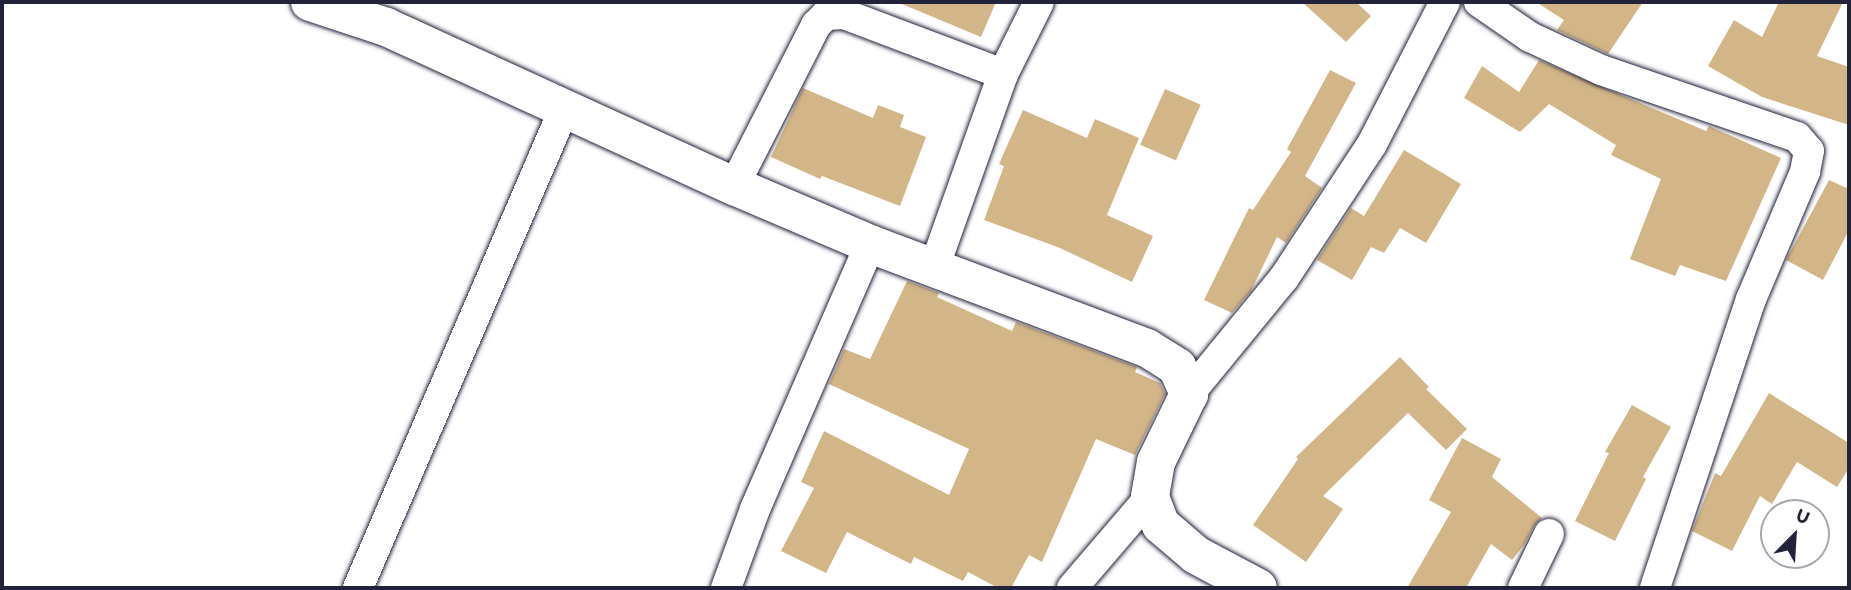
<!DOCTYPE html>
<html>
<head>
<meta charset="utf-8">
<style>
	body { margin:0 }
	#map { position:relative; width:1851px; height:590px; overflow:hidden; background:#fff; font-family:Itim,sans-serif }
	div>[style] { position:absolute }
	.building>* { inset:0; background:#d3b688; transform-origin:0 0 }
	.roads { filter:drop-shadow(0 0 2px #22223b) drop-shadow(0 0 2px #22223b) }
	.street>* { height:30px; margin:-15px; padding:0 15px; transform-origin:15px; border-radius:15px; background:#fff }
	.secondary>* { height:38px; margin:-19px; padding:0 19px; transform-origin:19px; border-radius:19px; background:#fff }
	span { translate:-50% -50%; white-space:nowrap; text-align:center; line-height:1.15; -webkit-text-stroke:5px #fff; paint-order:stroke }
	.frame { position:absolute; inset:0; border:4px solid #22223b; pointer-events:none }
	.north { position:absolute; left:1760px; top:499px; width:70px; height:70px; box-sizing:border-box; background:#fff; border:2px solid #a7a7b1; border-radius:50%; rotate:24deg; font-size:19px; font-weight:700; line-height:28px; text-align:center; color:#22223b }
	.north::after { content:''; display:block; margin:auto; width:24px; height:32px; background:#22223b; clip-path:polygon(50% 0,100% 100%,50% 72%,0 100%) }
</style>
</head>
<body>
<div id="map">
	<div class="building">
		<div style="clip-path:polygon(897px 2px,996px 2px,981px 37px)"></div>
		<div style="clip-path:polygon(1302px 2px,1356px 2px,1371px 16px,1346px 42px)"></div>
		<div style="clip-path:polygon(1536px 2px,1643px 2px,1608px 54px,1557px 30px,1564px 20px)"></div>
		<div style="clip-path:polygon(1779px 2px,1843px 2px,1817px 56px,1849px 67px,1849px 125px,1762px 97px,1708px 66px,1734px 20px,1762px 37px)"></div>
		<div style="clip-path:polygon(1539px 60px,1706px 131px,1709px 126px,1781px 158px,1726px 281px,1680px 265px,1675px 276px,1630px 259px,1661px 179px,1611px 155px,1616px 145px,1549px 104px,1520px 132px,1464px 98px,1482px 66px,1519px 92px)"></div>
		<div style="clip-path:polygon(1330px 70px,1356px 83px,1305px 176px,1322px 188px,1286px 243px,1277px 237px,1251px 291px,1232px 313px,1204px 300px,1249px 208px,1253px 210px,1291px 152px,1287px 149px)"></div>
		<div style="clip-path:polygon(803px 88px,873px 118px,878px 105px,904px 115px,900px 127px,926px 137px,900px 206px,822px 176px,820px 179px,771px 157px)"></div>
		<div style="left:1165px;top:89px;width:39px;height:61px;rotate:24deg"></div>
		<div style="clip-path:polygon(1023px 110px,1087px 138px,1095px 119px,1139px 138px,1107px 215px,1153px 236px,1132px 282px,1060px 248px,984px 220px,1004px 166px,999px 164px)"></div>
		<div style="clip-path:polygon(1404px 150px,1461px 184px,1426px 243px,1400px 228px,1384px 253px,1371px 247px,1352px 280px,1317px 260px,1351px 208px,1364px 216px)"></div>
		<div style="clip-path:polygon(1829px 180px,1849px 189px,1849px 230px,1823px 280px,1786px 260px)"></div>
		<div style="clip-path:polygon(907px 281px,939px 293px,937px 297px,1012px 331px,1016px 322px,1137px 367px,1135px 372px,1160px 383px,1165px 394px,1135px 455px,1096px 439px,1042px 562px,1029px 555px,1011px 588px,998px 588px,968px 572px,963px 581px,914px 557px,911px 564px,847px 532px,826px 573px,781px 551px,814px 488px,801px 482px,824px 431px,949px 495px,969px 449px,829px 384px,844px 349px,870px 359px)"></div>
		<div style="clip-path:polygon(1400px 357px,1429px 387px,1426px 389px,1467px 429px,1446px 450px,1408px 413px,1323px 496px,1343px 509px,1306px 562px,1253px 525px,1298px 459px,1296px 457px)"></div>
		<div style="clip-path:polygon(1769px 393px,1849px 443px,1849px 468px,1837px 487px,1797px 462px,1772px 504px,1760px 496px,1732px 551px,1692px 531px,1715px 473px,1721px 476px)"></div>
		<div style="clip-path:polygon(1632px 405px,1671px 427px,1643px 477px,1646px 479px,1615px 541px,1575px 521px,1609px 453px,1605px 452px)"></div>
		<div style="clip-path:polygon(1462px 438px,1501px 459px,1492px 477px,1542px 518px,1534px 526px,1524px 545px,1512px 560px,1491px 544px,1466px 588px,1407px 588px,1451px 512px,1429px 500px)"></div>
	</div>
	<div class="roads">
		<div class="street">
			<div style="left:1479px;top:2px;width:62px;rotate:34.5deg"></div>
			<div style="left:1530px;top:37px;width:78px;rotate:24.9deg"></div>
			<div style="left:1601px;top:70px;width:207px;rotate:18.9deg"></div>
			<div style="left:1797px;top:137px;width:18px;rotate:49deg"></div>
			<div style="left:1809px;top:151px;width:21px;rotate:101deg"></div>
			<div style="left:1805px;top:172px;width:138px;rotate:113deg"></div>
			<div style="left:1751px;top:299px;width:305px;rotate:108.4deg"></div>
			<div style="left:734px;top:186px;width:181px;rotate:-63deg"></div>
			<div style="left:816px;top:25px;width:14px;rotate:-45deg"></div>
			<div style="left:826px;top:15px;width:18px;rotate:-3deg"></div>
			<div style="left:844px;top:14px;width:170px;rotate:20.7deg"></div>
			<div style="left:934px;top:268px;width:206px;rotate:-70.4deg"></div>
			<div style="left:1003px;top:74px;width:80px;rotate:-63.4deg"></div>
			<div style="left:1189px;top:394px;width:150px;rotate:-50.7deg"></div>
			<div style="left:1284px;top:278px;width:160px;rotate:-56.7deg"></div>
			<div style="left:1372px;top:144px;width:160px;rotate:-62.8deg"></div>
			<div style="left:358px;top:588px;width:524px;rotate:-66.72deg"></div>
			<div style="left:726px;top:588px;width:84px;rotate:-69.8deg"></div>
			<div style="left:755px;top:509px;width:289px;rotate:-66.5deg"></div>
			<div style="left:1072px;top:588px;width:120px;rotate:-49.4deg"></div>
			<div style="left:1523px;top:588px;width:60px;rotate:-64.3deg"></div>
		</div>
		<div class="secondary">
			<div style="left:310px;top:2px;width:80px;rotate:18.2deg"></div>
			<div style="left:386px;top:27px;width:383px;rotate:24.6deg"></div>
			<div style="left:734px;top:186px;width:148px;rotate:23.1deg"></div>
			<div style="left:870px;top:244px;width:296px;rotate:20.6deg"></div>
			<div style="left:1147px;top:348px;width:36px;rotate:32deg"></div>
			<div style="left:1177px;top:367px;width:30px;rotate:66deg"></div>
			<div style="left:1189px;top:394px;width:76px;rotate:115.9deg"></div>
			<div style="left:1156px;top:462px;width:36px;rotate:100deg"></div>
			<div style="left:1150px;top:497px;width:30px;rotate:69deg"></div>
			<div style="left:1161px;top:525px;width:46px;rotate:40.6deg"></div>
			<div style="left:1196px;top:555px;width:70px;rotate:28deg"></div>
		</div>
	</div>
	<div class="frame"></div>
	<div class="north">U</div>
</div>
</body>
</html>
